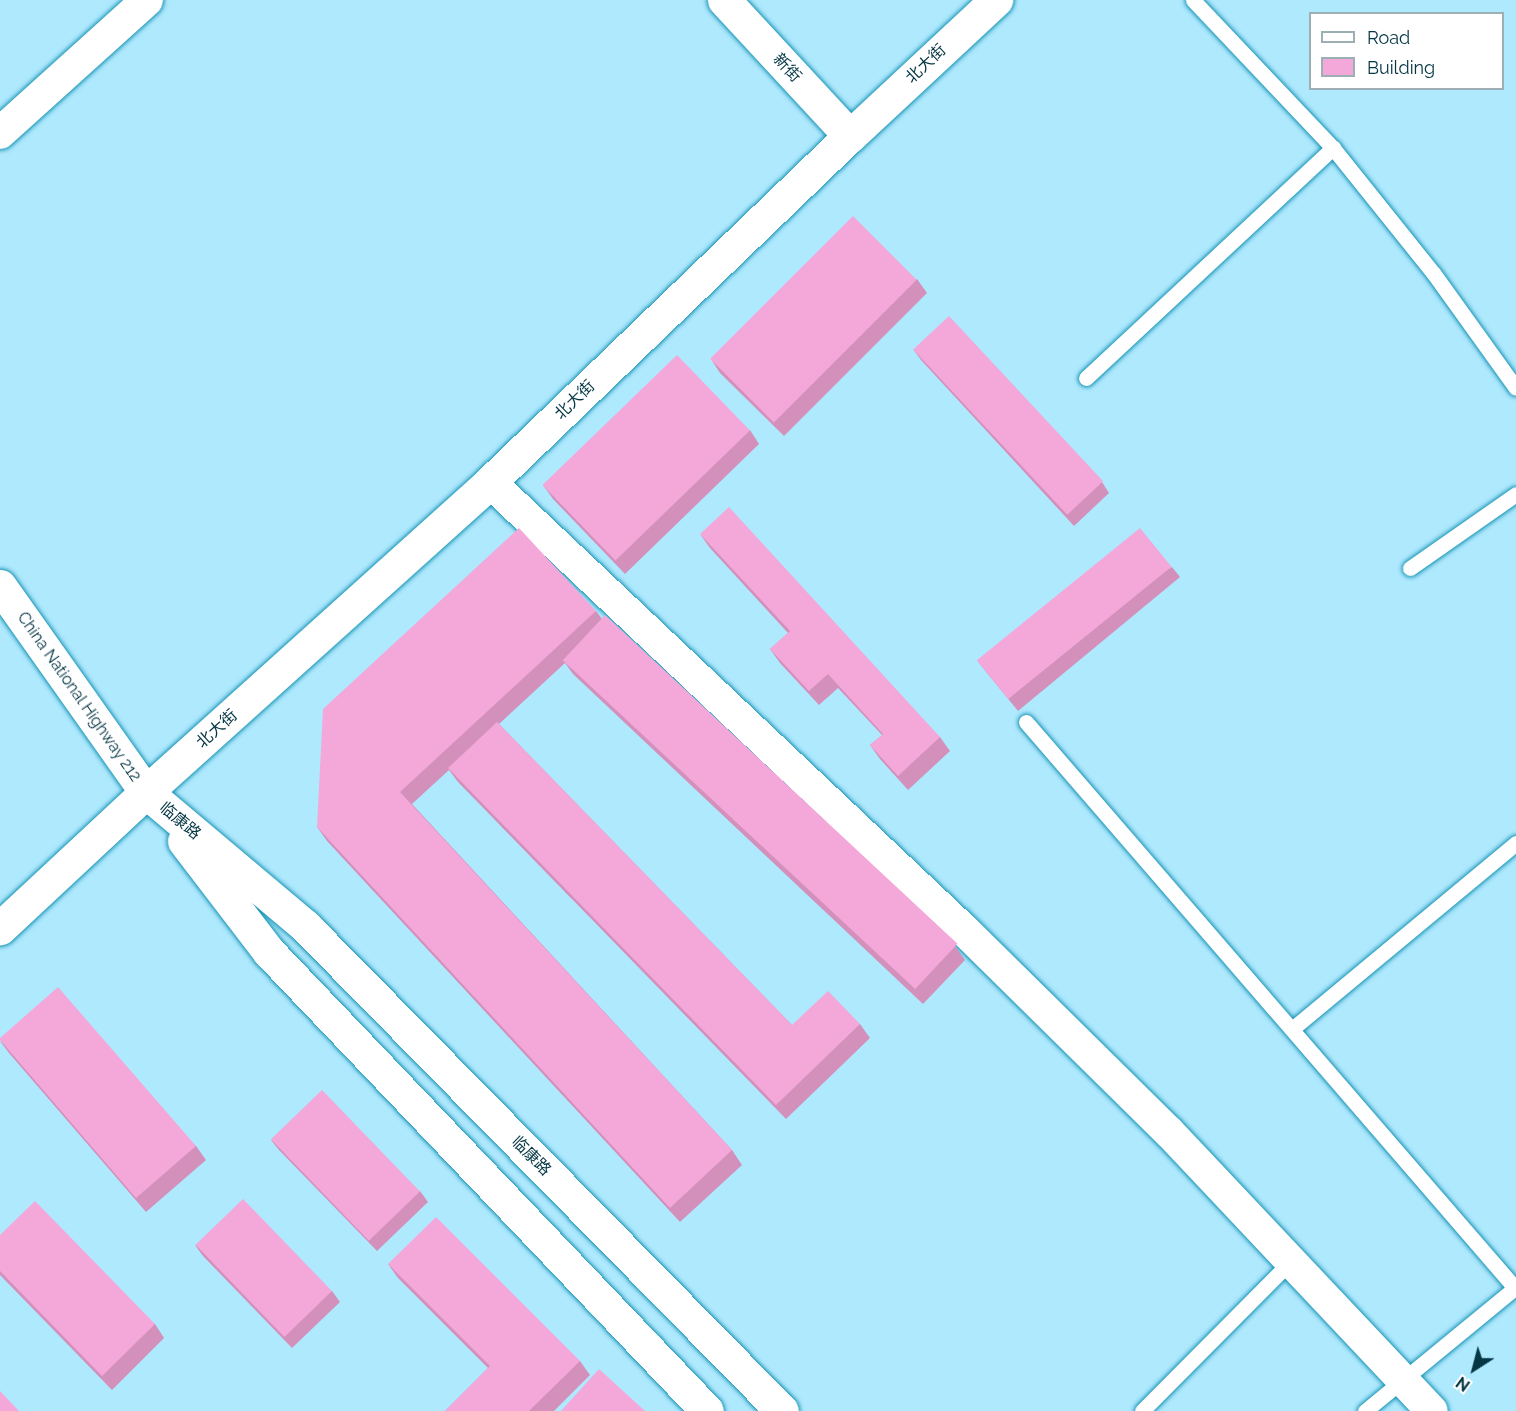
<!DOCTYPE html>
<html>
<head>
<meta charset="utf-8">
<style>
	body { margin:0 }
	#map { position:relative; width:1516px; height:1411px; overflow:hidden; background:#afe9fe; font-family:Raleway,"Noto Sans SC",sans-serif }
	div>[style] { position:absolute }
	.roads { filter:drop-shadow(0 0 2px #1794b4) drop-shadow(0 0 2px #1794b4) }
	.service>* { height:15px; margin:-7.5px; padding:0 7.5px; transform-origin:7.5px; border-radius:7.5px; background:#fff }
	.minor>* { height:32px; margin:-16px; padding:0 16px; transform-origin:16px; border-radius:16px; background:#fff }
	.tertiary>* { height:33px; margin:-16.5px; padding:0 16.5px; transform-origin:16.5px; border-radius:16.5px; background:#fff }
	.secondary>* { height:33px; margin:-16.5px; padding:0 16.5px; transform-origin:16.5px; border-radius:16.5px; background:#fff }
	.trunk>* { height:33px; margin:-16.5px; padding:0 16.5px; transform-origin:16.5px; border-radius:16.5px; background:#fff }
	.wall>* { inset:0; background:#d290bb }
	.building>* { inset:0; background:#f4a8d9; transform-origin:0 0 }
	span { translate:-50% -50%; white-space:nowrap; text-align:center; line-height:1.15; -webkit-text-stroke:6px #fff; paint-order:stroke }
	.street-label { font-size:16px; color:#043644 }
	.legend { position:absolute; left:1309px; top:12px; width:195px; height:78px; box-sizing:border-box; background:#fff; border:2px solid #9bafb4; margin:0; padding:8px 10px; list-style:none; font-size:18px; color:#043644 }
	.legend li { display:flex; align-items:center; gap:12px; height:30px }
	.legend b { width:30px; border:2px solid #9bafb4 }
	.north { position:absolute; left:1444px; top:1339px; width:60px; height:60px; -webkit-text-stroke:4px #fff; paint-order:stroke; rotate:216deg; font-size:16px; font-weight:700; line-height:24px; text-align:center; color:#043644 }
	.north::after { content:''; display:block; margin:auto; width:21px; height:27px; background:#043644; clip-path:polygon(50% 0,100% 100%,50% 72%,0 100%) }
</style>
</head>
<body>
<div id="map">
	<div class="roads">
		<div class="service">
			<div style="left:1193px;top:0;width:204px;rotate:46.6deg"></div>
			<div style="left:1333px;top:148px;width:161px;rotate:51.3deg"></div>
			<div style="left:1434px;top:274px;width:140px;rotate:54.3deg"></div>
			<div style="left:1086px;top:378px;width:338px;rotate:-43deg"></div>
			<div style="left:1410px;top:568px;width:129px;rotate:-34.9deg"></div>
			<div style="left:1026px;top:722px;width:748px;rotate:49.17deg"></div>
			<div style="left:1292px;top:1029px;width:291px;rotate:-39.7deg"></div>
			<div style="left:1142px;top:1411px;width:211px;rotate:-45.2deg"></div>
			<div style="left:1365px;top:1411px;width:195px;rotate:-39.4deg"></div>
		</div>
		<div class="minor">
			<div style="left:0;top:133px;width:198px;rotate:-42.1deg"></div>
			<div style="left:490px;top:482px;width:654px;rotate:43.39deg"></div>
			<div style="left:965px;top:931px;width:286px;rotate:44.6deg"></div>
			<div style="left:1169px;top:1132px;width:383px;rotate:46.7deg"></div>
		</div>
		<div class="tertiary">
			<div style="left:724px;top:0;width:185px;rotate:47.2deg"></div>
		</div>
		<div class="secondary">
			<div style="left:146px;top:792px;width:463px;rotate:-42deg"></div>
			<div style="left:490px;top:482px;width:499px;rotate:-43.9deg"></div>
			<div style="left:850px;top:136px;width:200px;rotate:-43deg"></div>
			<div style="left:146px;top:792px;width:208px;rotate:40.1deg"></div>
			<div style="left:305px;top:926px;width:680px;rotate:45.48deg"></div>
			<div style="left:184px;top:841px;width:140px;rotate:52.6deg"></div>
			<div style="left:269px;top:952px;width:634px;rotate:46.34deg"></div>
		</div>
		<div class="trunk">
			<div style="left:0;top:586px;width:252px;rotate:54.7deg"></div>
			<div style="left:146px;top:792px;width:200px;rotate:137deg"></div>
		</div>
	</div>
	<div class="wall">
		<div style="clip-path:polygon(917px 279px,927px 293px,784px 436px,720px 373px,711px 359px)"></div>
		<div style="clip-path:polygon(913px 349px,1102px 482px,1109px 493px,1074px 526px,921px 360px)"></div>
		<div style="clip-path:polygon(750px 430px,759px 444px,625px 574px,553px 499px,543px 485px)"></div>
		<div style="clip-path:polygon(700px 534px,940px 737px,950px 751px,908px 790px,880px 759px,870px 745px,882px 735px,838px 688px,819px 705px,780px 663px,770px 649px,788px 633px,710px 548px)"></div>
		<div style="clip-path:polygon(1172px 567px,1180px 577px,1018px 711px,987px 673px,979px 663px)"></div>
		<div style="clip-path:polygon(596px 611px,602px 619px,955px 946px,965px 960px,923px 1004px,573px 674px,565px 663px,499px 724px,792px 1025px,860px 1024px,870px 1038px,786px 1119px,458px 782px,449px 770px,412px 804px,732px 1150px,742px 1165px,680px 1222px,327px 841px,317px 827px)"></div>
		<div style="clip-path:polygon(0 1041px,196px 1146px,206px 1160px,146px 1212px,9px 1053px)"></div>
		<div style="clip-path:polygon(271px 1140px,420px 1191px,428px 1202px,377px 1251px,279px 1150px)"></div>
		<div style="clip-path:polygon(0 1235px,155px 1324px,164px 1338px,112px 1390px,0 1275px)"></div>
		<div style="clip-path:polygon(195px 1245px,332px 1291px,340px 1302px,292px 1348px,203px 1256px)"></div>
		<div style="clip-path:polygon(388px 1264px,580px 1361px,590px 1375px,554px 1411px,445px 1411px,488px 1368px,398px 1278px)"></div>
	</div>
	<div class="building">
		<div style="left:853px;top:216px;width:90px;height:202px;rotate:45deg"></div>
		<div style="left:949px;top:316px;width:226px;height:49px;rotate:47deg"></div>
		<div style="left:677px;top:355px;width:105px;height:187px;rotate:46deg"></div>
		<div style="clip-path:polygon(729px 507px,940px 737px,898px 776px,870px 745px,883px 734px,828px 674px,809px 691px,770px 649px,790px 631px,700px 534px)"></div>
		<div style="clip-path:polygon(519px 528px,596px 611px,400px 792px,732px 1150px,670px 1208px,317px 827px,323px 709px)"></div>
		<div style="left:1140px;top:528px;width:50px;height:210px;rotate:51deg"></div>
		<div style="left:605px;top:615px;width:482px;height:62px;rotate:43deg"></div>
		<div style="clip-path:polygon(497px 722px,792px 1025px,828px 991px,860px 1024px,776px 1105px,448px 768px)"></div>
		<div style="clip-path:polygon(58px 987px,196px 1146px,136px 1198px,0 1040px,0 1038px)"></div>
		<div style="left:322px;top:1090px;width:141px;height:71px;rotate:46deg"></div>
		<div style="left:243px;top:1199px;width:128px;height:66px;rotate:46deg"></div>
		<div style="clip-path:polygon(35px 1201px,155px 1324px,102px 1376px,0 1271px,0 1235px)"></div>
		<div style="clip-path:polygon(436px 1217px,580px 1361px,529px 1411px,445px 1411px,490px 1366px,388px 1264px)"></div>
		<div style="clip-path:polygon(599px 1369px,645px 1411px,561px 1411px)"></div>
		<div style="clip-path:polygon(0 1391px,19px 1411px,0 1411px)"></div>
	</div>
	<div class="street-label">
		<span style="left:926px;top:64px;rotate:-43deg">北大街</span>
		<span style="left:787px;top:68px;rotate:47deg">新街</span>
		<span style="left:575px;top:400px;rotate:-44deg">北大街</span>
		<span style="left:79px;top:697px;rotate:55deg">China National Highway 212</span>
		<span style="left:217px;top:729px;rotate:-42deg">北大街</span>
		<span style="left:180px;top:821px;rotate:40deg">临康路</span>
		<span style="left:531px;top:1156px;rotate:45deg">临康路</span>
	</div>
	<ul class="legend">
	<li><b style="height:8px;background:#fff"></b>Road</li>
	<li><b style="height:16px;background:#f4a8d9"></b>Building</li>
	</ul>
	<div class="north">N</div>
</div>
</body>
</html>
